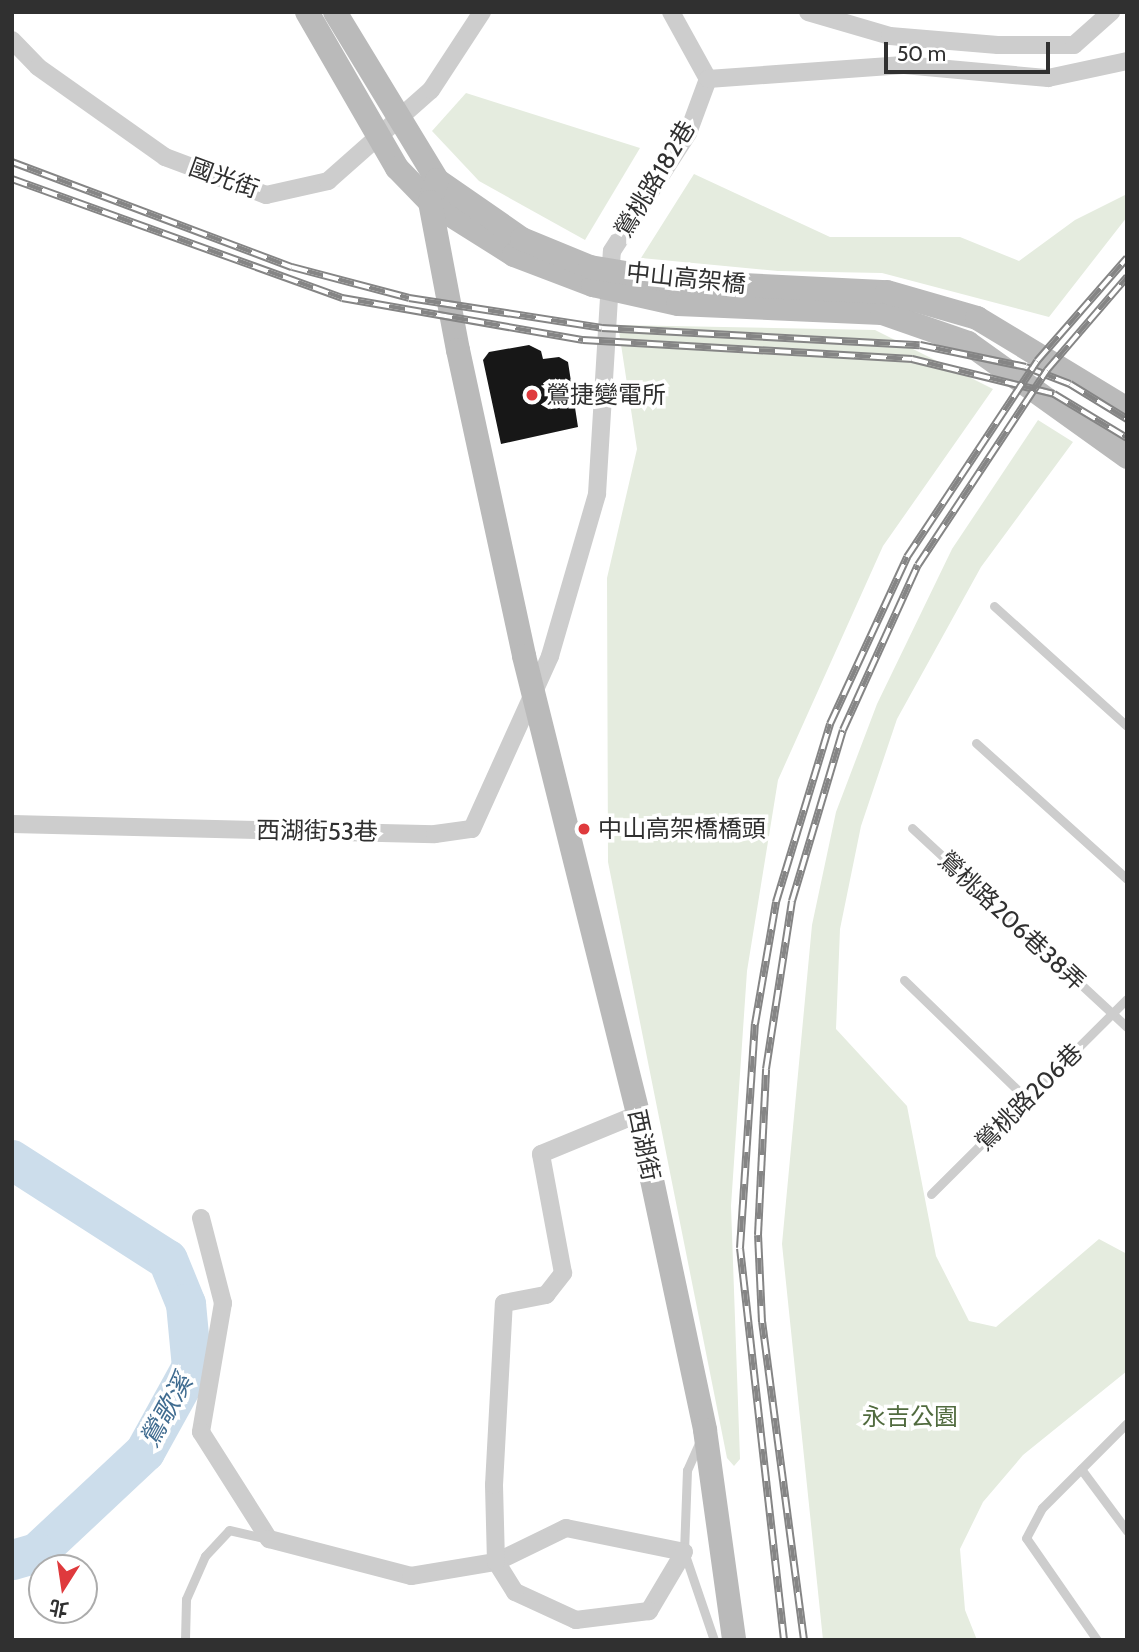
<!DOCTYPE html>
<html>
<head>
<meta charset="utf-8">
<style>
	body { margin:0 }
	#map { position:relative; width:1139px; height:1652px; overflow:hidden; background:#fff; font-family:Cabin,"Noto Sans TC",sans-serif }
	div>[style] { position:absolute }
	.green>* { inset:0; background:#e5ecdf }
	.river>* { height:40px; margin:-20px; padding:0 20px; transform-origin:20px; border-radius:20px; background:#ccddeb }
	.building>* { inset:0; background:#171717 }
	.lane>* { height:9px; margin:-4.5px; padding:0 4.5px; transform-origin:4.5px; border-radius:4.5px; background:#cdcdcd }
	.street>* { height:18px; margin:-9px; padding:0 9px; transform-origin:9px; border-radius:9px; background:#cdcdcd }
	.secondary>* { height:24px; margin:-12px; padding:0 12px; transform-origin:12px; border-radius:12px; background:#bababa }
	.rail>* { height:8px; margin-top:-4px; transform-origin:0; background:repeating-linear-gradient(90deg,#fff 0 16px,#858585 0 32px); box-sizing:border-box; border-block:2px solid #858585 }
	.dots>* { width:19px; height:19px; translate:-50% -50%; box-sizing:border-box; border:4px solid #fff; border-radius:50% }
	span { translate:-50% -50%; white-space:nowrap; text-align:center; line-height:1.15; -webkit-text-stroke:7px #fff; paint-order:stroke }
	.street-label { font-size:24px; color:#303030 }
	.poi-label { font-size:24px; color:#303030 }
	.left { translate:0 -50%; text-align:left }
	.park-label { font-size:24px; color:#516b3f }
	.water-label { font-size:26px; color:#406c90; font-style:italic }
	.frame { position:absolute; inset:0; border:14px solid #303030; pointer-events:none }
	.north { position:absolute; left:28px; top:1554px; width:70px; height:70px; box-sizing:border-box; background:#fff; border:2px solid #acacac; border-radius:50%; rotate:192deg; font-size:19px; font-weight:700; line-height:28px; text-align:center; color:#303030 }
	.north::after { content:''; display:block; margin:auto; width:24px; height:32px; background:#df3a3d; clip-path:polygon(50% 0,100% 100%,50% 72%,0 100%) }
	.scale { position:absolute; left:884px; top:42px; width:166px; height:32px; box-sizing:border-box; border:4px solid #303030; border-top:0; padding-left:9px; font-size:21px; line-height:24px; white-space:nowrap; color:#303030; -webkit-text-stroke:5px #fff; paint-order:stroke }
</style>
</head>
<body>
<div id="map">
	<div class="green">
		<div style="clip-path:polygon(466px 93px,640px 148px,585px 240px,479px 181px,432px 131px)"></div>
		<div style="clip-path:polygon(694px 174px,830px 237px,960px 237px,1019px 261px,1075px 220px,1127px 194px,1127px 217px,1049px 317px,882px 273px,778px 271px,641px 258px)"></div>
		<div style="clip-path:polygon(618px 325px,875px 330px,993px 389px,883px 546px,778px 780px,747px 971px,731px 1206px,740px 1459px,734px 1466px,727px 1458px,608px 862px,607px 578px,637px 449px)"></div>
		<div style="clip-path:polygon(1038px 420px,1073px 442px,981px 567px,897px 719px,861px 826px,840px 929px,836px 1029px,907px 1106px,936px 1256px,969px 1321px,996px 1327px,1099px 1239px,1127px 1254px,1127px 1371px,1023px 1455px,983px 1502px,960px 1549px,965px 1610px,977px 1640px,823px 1640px,782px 1244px,812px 925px,836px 812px,877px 704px,952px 549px)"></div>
	</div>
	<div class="river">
		<div style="left:12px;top:1160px;width:185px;rotate:32.7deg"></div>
		<div style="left:168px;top:1260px;width:48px;rotate:67.8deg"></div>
		<div style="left:186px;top:1304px;width:63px;rotate:84.6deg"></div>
		<div style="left:192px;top:1367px;width:97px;rotate:118.9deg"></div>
		<div style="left:145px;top:1452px;width:148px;rotate:136.9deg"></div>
		<div style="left:37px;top:1553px;width:26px;rotate:164deg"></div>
	</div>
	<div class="building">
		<div style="clip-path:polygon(529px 345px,541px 351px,543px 359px,559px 357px,568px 362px,578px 427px,501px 444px,483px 360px,489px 352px)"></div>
	</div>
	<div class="lane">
		<div style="left:994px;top:606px;width:179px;rotate:42.1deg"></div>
		<div style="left:976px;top:743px;width:203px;rotate:42deg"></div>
		<div style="left:912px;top:828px;width:293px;rotate:42.8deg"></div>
		<div style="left:904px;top:980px;width:171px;rotate:44.1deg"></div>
		<div style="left:931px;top:1194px;width:276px;rotate:-44.9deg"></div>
		<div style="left:700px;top:1441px;width:32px;rotate:114deg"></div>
		<div style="left:687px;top:1470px;width:82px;rotate:92.1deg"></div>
		<div style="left:684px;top:1552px;width:93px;rotate:71.2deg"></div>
		<div style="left:1081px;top:1469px;width:77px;rotate:53.4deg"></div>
		<div style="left:185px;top:1640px;width:41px;rotate:-88.6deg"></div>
		<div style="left:186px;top:1599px;width:47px;rotate:-66.2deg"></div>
		<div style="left:205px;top:1556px;width:35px;rotate:-47deg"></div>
		<div style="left:229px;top:1530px;width:39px;rotate:13deg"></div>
		<div style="left:1097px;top:1640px;width:124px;rotate:-124.8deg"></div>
		<div style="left:1026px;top:1538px;width:34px;rotate:-62deg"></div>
		<div style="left:1042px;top:1508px;width:120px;rotate:-45deg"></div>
	</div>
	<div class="street">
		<div style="left:671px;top:12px;width:77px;rotate:61.1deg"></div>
		<div style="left:808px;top:12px;width:85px;rotate:16.3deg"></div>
		<div style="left:890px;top:36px;width:108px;rotate:4.8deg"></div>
		<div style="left:998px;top:45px;width:76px"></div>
		<div style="left:1074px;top:45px;width:50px;rotate:-41.7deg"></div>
		<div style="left:12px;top:40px;width:37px;rotate:46deg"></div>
		<div style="left:38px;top:67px;width:156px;rotate:35.3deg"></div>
		<div style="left:165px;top:157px;width:108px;rotate:20.6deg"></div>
		<div style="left:266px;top:195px;width:64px;rotate:-12.7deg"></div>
		<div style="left:328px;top:181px;width:137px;rotate:-41.5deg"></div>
		<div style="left:431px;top:90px;width:93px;rotate:-56.8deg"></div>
		<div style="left:12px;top:824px;width:423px;rotate:1.4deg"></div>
		<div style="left:435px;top:834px;width:37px;rotate:-8deg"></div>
		<div style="left:472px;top:829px;width:190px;rotate:-65.7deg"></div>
		<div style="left:550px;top:656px;width:169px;rotate:-73.8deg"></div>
		<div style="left:597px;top:494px;width:243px;rotate:-86.5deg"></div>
		<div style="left:612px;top:251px;width:140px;rotate:-57.2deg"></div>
		<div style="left:688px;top:133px;width:58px;rotate:-69.7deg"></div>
		<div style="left:708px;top:79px;width:196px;rotate:-4.1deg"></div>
		<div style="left:904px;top:65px;width:145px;rotate:5.2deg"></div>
		<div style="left:1048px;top:78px;width:81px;rotate:-12.1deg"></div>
		<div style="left:201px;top:1218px;width:88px;rotate:75.5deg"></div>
		<div style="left:223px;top:1303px;width:131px;rotate:99.7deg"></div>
		<div style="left:201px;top:1432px;width:127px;rotate:57.6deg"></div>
		<div style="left:269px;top:1539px;width:147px;rotate:14.6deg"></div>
		<div style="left:411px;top:1576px;width:86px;rotate:-9.4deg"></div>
		<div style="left:496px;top:1562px;width:78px;rotate:-25.9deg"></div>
		<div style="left:566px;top:1528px;width:120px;rotate:11.5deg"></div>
		<div style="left:684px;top:1552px;width:69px;rotate:120.7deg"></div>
		<div style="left:649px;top:1611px;width:74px;rotate:173deg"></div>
		<div style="left:576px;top:1620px;width:67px;rotate:-155.3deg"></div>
		<div style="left:515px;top:1592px;width:36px;rotate:-122deg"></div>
		<div style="left:496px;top:1562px;width:77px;rotate:-91.5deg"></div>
		<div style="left:494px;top:1485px;width:182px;rotate:-86.9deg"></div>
		<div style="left:504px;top:1303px;width:43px;rotate:-10.8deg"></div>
		<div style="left:546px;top:1295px;width:28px;rotate:-52deg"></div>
		<div style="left:563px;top:1273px;width:121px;rotate:-100.5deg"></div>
		<div style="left:541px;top:1154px;width:105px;rotate:-22.4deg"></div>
	</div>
	<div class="secondary">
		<div style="left:307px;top:12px;width:180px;rotate:60deg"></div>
		<div style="left:397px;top:168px;width:47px;rotate:45.9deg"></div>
		<div style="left:430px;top:202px;width:99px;rotate:32.2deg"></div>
		<div style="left:514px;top:255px;width:85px;rotate:20.8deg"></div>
		<div style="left:593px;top:285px;width:87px;rotate:12.6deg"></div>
		<div style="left:678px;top:304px;width:204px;rotate:2.5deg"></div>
		<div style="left:882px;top:313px;width:91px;rotate:19.2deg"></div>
		<div style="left:968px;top:343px;width:196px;rotate:35.6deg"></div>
		<div style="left:335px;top:12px;width:197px;rotate:58.7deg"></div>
		<div style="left:437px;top:180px;width:103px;rotate:34.8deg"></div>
		<div style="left:522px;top:239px;width:74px;rotate:22.4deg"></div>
		<div style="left:590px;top:267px;width:91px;rotate:9.5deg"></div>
		<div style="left:680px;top:282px;width:207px;rotate:2.8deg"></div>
		<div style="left:887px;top:292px;width:94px;rotate:16.1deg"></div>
		<div style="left:977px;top:318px;width:175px;rotate:31.2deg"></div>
		<div style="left:437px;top:180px;width:23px;rotate:108deg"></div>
		<div style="left:430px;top:202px;width:151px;rotate:79.3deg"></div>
		<div style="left:458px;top:350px;width:313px;rotate:77.8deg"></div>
		<div style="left:524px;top:656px;width:472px;rotate:76deg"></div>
		<div style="left:638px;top:1114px;width:323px;rotate:78deg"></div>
		<div style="left:705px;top:1430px;width:212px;rotate:82.1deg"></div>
	</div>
	<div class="rail">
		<div style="left:12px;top:162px;width:299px;rotate:20.6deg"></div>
		<div style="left:292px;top:267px;width:121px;rotate:14.8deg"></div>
		<div style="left:409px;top:298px;width:195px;rotate:8.8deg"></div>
		<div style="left:602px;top:328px;width:318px;rotate:3.1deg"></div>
		<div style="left:920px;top:345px;width:108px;rotate:11.7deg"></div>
		<div style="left:1026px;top:367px;width:47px;rotate:21.1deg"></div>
		<div style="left:1070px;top:384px;width:67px;rotate:31.6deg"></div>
		<div style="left:12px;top:179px;width:351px;rotate:19.8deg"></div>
		<div style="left:342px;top:298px;width:245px;rotate:9.9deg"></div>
		<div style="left:583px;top:340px;width:330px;rotate:3.3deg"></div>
		<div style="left:912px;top:359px;width:146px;rotate:13.8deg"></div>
		<div style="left:1054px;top:394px;width:85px;rotate:31.1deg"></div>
		<div style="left:784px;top:1640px;width:394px;rotate:-96.4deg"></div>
		<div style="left:740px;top:1248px;width:225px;rotate:-86.2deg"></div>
		<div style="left:755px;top:1024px;width:124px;rotate:-80.2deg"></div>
		<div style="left:776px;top:902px;width:186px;rotate:-73.1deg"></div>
		<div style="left:830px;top:724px;width:184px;rotate:-65.2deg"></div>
		<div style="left:907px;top:557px;width:235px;rotate:-56.4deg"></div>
		<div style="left:1037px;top:361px;width:137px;rotate:-48.9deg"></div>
		<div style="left:804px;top:1640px;width:321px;rotate:-97.5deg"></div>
		<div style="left:762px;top:1322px;width:87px;rotate:-92.6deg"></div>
		<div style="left:758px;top:1235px;width:166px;rotate:-87.2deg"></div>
		<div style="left:766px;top:1069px;width:170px;rotate:-81.2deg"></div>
		<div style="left:792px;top:901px;width:178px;rotate:-73.4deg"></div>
		<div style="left:843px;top:730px;width:181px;rotate:-65.6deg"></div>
		<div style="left:918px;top:565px;width:234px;rotate:-56.5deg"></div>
		<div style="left:1047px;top:370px;width:123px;rotate:-49.3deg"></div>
	</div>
	<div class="dots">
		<div style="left:532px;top:395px;background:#df3a3d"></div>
		<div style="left:584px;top:829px;background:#df3a3d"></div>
	</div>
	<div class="street-label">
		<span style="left:224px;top:178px;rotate:20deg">國光街</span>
		<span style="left:655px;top:179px;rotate:-59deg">鶯桃路182巷</span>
		<span style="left:686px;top:278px;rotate:6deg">中山高架橋</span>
		<span style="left:317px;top:831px;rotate:1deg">西湖街53巷</span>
		<span style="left:1012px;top:921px;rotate:43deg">鶯桃路206巷38弄</span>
		<span style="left:1029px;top:1097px;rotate:-45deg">鶯桃路206巷</span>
		<span style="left:644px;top:1145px;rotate:78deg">西湖街</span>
	</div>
	<div class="poi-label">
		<span class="left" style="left:546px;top:395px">鶯捷變電所</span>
		<span class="left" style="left:598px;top:829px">中山高架橋橋頭</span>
	</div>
	<div class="park-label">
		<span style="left:910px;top:1417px">永吉公園</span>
	</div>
	<div class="water-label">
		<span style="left:167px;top:1411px;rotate:-61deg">鶯歌溪</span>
	</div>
	<div class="frame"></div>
	<div class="north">北</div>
	<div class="scale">50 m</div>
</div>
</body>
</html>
